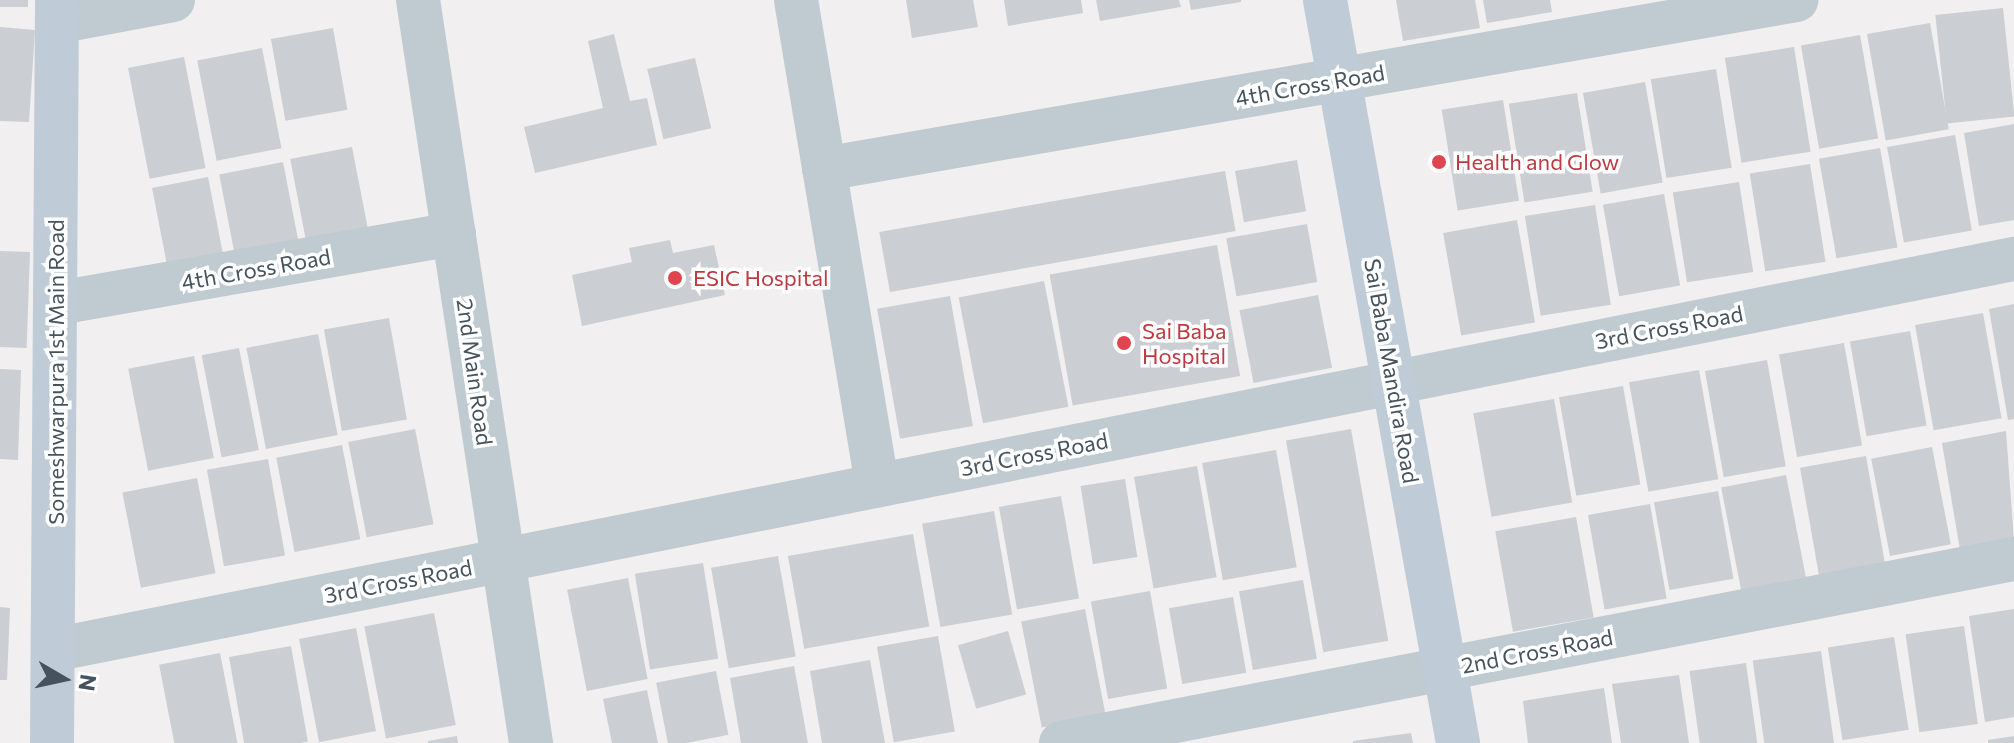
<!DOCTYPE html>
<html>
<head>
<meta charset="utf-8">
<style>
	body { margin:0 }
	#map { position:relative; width:2014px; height:743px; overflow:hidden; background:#f1efef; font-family:Commissioner,sans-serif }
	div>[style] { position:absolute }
	.building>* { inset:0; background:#cbced3; transform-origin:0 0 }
	.street>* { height:44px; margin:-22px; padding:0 22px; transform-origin:22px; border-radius:22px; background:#bfcad1 }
	.secondary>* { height:44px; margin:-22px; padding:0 22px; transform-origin:22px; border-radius:22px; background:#bfcbd6 }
	.dots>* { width:22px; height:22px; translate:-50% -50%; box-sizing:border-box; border:4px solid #fff; border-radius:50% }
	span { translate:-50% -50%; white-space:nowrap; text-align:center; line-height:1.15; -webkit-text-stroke:7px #fff; paint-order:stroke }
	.street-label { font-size:22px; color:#46535c }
	.health-label { font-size:22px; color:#be3a42 }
	.left { translate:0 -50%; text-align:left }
	.north { position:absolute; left:24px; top:639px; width:80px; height:80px; -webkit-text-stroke:6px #fff; paint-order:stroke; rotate:99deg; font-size:22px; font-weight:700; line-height:32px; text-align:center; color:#46535c }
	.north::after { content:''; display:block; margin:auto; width:28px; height:36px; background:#46535c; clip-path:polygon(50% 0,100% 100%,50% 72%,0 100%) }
</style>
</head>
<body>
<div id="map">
	<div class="building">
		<div style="left:0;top:0;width:28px;height:7px"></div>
		<div style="clip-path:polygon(906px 0,973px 0,978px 27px,912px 38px)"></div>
		<div style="clip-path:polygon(1004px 0,1081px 0,1083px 13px,1008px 26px)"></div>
		<div style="clip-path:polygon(1096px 0,1179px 0,1181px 7px,1100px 21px)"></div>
		<div style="clip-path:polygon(1189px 0,1241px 0,1241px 2px,1191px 10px)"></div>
		<div style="clip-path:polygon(1396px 0,1475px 0,1480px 28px,1403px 41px)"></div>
		<div style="clip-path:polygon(1483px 0,1550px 0,1552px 12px,1487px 23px)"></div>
		<div style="left:2003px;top:8px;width:109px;height:68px;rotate:84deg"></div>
		<div style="left:1930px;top:23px;width:108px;height:64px;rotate:80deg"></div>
		<div style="clip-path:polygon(0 27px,35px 30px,29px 122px,0 121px)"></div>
		<div style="left:333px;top:28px;width:83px;height:63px;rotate:80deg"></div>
		<div style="clip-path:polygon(614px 34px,630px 101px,647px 98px,657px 145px,535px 173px,524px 127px,603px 108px,588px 41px)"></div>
		<div style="left:1860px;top:35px;width:105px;height:60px;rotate:80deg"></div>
		<div style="left:1794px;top:47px;width:106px;height:70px;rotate:81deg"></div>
		<div style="left:262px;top:48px;width:102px;height:66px;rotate:79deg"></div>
		<div style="left:184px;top:57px;width:113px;height:57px;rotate:79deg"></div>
		<div style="left:695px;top:58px;width:72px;height:49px;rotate:77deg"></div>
		<div style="left:1716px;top:69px;width:100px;height:66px;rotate:81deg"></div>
		<div style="left:1645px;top:82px;width:102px;height:63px;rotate:80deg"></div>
		<div style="left:1577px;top:93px;width:100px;height:69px;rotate:81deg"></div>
		<div style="left:1503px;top:100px;width:102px;height:62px;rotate:81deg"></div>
		<div style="clip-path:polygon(2014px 124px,2014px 220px,1979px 226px,1964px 133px)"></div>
		<div style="left:1955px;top:135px;width:97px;height:69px;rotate:80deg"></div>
		<div style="left:352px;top:147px;width:88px;height:63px;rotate:79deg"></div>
		<div style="left:1880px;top:148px;width:101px;height:62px;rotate:80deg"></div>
		<div style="left:1297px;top:160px;width:52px;height:63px;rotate:80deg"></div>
		<div style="left:283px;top:162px;width:90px;height:65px;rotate:79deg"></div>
		<div style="left:1810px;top:164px;width:99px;height:61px;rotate:81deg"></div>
		<div style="left:1225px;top:171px;width:61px;height:351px;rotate:80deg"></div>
		<div style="left:208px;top:177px;width:83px;height:57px;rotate:79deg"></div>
		<div style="left:1739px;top:182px;width:91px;height:67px;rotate:81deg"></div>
		<div style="left:1664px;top:194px;width:93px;height:62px;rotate:80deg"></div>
		<div style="left:1595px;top:205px;width:101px;height:71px;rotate:81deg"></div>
		<div style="left:1517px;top:220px;width:104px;height:75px;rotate:80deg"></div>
		<div style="left:1307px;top:224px;width:59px;height:82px;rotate:80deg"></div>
		<div style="clip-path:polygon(670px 240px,673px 253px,714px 245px,725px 295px,582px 326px,572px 275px,632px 262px,629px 248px)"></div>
		<div style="left:1217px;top:245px;width:133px;height:170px;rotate:80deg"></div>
		<div style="left:0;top:251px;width:30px;height:96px;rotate:2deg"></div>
		<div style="left:1044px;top:281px;width:128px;height:87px;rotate:79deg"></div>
		<div style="left:1318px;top:295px;width:74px;height:80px;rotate:79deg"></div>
		<div style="left:950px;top:296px;width:132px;height:74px;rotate:80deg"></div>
		<div style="clip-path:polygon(2014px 304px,2014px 419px,2008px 420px,1989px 309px)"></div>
		<div style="left:1983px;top:313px;width:107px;height:69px;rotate:80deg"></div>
		<div style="left:389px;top:318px;width:103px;height:66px;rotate:80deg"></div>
		<div style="left:1910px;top:331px;width:96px;height:61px;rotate:80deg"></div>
		<div style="left:318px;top:334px;width:103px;height:73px;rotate:79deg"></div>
		<div style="left:1844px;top:343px;width:104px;height:66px;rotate:80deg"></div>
		<div style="left:239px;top:348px;width:104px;height:38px;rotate:79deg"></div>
		<div style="left:194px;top:356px;width:104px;height:67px;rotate:79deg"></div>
		<div style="left:1767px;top:360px;width:108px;height:63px;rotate:80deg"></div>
		<div style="clip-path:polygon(0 369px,21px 370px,18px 460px,0 459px)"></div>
		<div style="left:1699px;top:370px;width:111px;height:71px;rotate:80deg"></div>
		<div style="left:1623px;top:386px;width:100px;height:65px;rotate:80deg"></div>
		<div style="left:1554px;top:399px;width:105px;height:82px;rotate:80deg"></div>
		<div style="left:415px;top:429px;width:97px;height:68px;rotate:79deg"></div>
		<div style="left:1351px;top:429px;width:215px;height:66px;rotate:80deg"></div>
		<div style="clip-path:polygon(2006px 431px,2014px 541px,1960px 550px,1942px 443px)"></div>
		<div style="left:342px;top:445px;width:96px;height:67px;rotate:79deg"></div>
		<div style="left:1932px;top:447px;width:99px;height:62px;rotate:79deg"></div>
		<div style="left:1276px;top:450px;width:119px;height:75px;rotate:80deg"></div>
		<div style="left:1866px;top:456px;width:109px;height:67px;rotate:80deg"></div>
		<div style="left:268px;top:459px;width:98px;height:62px;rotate:80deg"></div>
		<div style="left:1197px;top:466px;width:113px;height:64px;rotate:80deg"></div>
		<div style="left:1786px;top:475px;width:104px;height:66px;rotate:79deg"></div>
		<div style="left:197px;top:478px;width:97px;height:76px;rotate:79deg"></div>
		<div style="left:1125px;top:479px;width:79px;height:45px;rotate:81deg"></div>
		<div style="left:1718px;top:491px;width:89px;height:65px;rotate:80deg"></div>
		<div style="left:1061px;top:496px;width:104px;height:63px;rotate:80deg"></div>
		<div style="left:1650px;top:504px;width:96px;height:63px;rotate:80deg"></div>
		<div style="left:994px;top:511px;width:105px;height:73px;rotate:80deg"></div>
		<div style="left:1576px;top:517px;width:102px;height:82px;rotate:80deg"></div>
		<div style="left:913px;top:534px;width:94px;height:127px;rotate:80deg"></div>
		<div style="left:778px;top:556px;width:102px;height:68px;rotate:80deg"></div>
		<div style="left:703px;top:563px;width:97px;height:69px;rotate:81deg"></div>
		<div style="left:628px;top:578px;width:103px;height:62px;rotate:79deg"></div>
		<div style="left:1303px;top:580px;width:80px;height:65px;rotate:80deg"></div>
		<div style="left:1150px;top:591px;width:99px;height:60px;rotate:80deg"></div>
		<div style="left:1233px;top:597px;width:77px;height:65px;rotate:80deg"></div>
		<div style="clip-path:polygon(0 607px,10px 608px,7px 680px,0 680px)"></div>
		<div style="left:1085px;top:609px;width:108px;height:65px;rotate:79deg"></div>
		<div style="clip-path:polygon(2014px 609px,2014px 717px,1985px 722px,1969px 616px)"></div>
		<div style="left:434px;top:613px;width:114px;height:71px;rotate:79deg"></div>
		<div style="left:1964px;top:626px;width:99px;height:59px;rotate:82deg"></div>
		<div style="left:356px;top:628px;width:105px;height:58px;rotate:79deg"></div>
		<div style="left:1008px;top:631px;width:66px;height:52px;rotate:74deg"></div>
		<div style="left:938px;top:636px;width:97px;height:62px;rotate:80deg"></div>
		<div style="left:1894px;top:637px;width:94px;height:67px;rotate:81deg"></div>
		<div style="left:291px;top:646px;width:97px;height:63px;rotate:80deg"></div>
		<div style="left:1821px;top:651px;width:93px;height:69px;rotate:82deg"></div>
		<div style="left:220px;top:653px;width:92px;height:62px;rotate:79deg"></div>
		<div style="clip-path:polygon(870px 660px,885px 743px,822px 743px,810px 671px)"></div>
		<div style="left:1746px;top:663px;width:81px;height:57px;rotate:82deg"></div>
		<div style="clip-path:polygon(794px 666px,808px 743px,741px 743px,730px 678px)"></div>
		<div style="left:716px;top:671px;width:65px;height:61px;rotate:79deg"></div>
		<div style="clip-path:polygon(1679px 675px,1689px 743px,1621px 743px,1612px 684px)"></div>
		<div style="clip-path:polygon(1604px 688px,1612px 743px,1528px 743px,1523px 701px)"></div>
		<div style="clip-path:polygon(647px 690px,658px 743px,612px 743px,603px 699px)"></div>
		<div style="clip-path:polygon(1411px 733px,1413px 743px,1353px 743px,1353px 741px)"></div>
		<div style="clip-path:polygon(457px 736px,458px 743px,428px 743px,428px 741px)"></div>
		<div style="clip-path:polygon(2014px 736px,2014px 743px,1988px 743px,1988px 740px)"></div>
	</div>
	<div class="street">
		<div style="left:418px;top:0;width:752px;rotate:81.35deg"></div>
		<div style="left:796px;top:0;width:492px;rotate:80.5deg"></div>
		<div style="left:57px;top:22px;width:118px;rotate:-10.7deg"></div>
		<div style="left:824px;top:169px;width:987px;rotate:-9.86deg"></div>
		<div style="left:58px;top:303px;width:402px;rotate:-9.9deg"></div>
		<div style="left:53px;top:650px;width:2000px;rotate:-11.28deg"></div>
		<div style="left:1061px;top:743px;width:971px;rotate:-10.93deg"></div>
	</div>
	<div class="secondary">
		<div style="left:1325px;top:0;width:755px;rotate:79.85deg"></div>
		<div style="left:52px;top:743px;width:743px;rotate:-89.61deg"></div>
	</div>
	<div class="dots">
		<div style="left:1439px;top:162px;background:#e0444e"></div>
		<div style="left:675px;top:278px;background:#e0444e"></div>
		<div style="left:1124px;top:343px;background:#e0444e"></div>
	</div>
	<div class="street-label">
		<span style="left:1310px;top:85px;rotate:-10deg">4th Cross Road</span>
		<span style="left:256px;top:269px;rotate:-10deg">4th Cross Road</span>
		<span style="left:1669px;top:327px;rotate:-11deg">3rd Cross Road</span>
		<span style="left:1392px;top:371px;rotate:80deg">Sai Baba Mandira Road</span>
		<span style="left:56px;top:372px;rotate:-90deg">Someshwarpura 1st Main Road</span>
		<span style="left:475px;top:372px;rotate:82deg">2nd Main Road</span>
		<span style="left:1034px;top:454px;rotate:-11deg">3rd Cross Road</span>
		<span style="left:398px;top:581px;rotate:-11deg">3rd Cross Road</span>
		<span style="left:1537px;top:651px;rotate:-11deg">2nd Cross Road</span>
	</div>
	<div class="health-label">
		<span class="left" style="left:1455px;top:162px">Health and Glow</span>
		<span class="left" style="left:693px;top:278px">ESIC Hospital</span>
		<span class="left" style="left:1142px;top:343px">Sai Baba<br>Hospital</span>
	</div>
	<div class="north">N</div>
</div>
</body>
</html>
